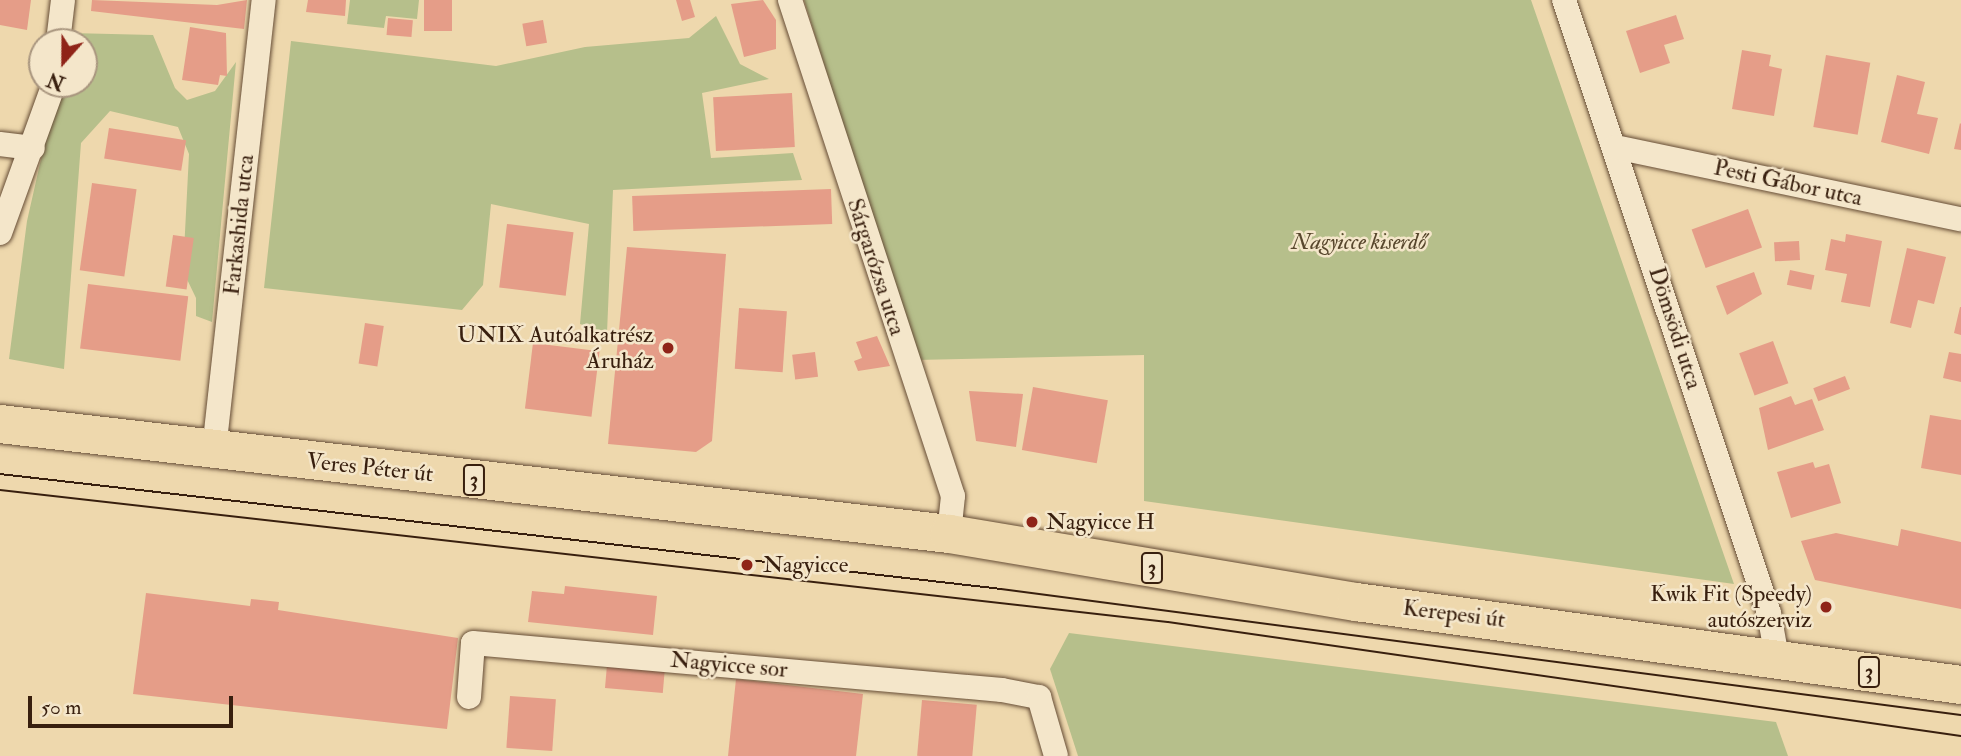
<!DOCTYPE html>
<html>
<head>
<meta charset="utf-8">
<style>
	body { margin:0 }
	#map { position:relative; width:1961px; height:756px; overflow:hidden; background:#eed8ad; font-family:"IM FELL Double Pica",serif }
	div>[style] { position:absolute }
	.green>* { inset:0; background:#b6bf8b }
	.building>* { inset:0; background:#e59d88; transform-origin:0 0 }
	.roads { filter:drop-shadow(0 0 2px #664d36) drop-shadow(0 0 2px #664d36) }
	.minor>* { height:24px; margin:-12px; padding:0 12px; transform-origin:12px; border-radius:12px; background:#f4e6ca }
	.primary>* { height:38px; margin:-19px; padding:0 19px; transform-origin:19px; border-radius:19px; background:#eed8ad }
	.tram>* { height:2px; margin:-1px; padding:0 1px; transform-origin:1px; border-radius:1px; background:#381f0e }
	.dots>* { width:19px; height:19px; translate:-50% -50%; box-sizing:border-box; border:4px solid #f4e6ca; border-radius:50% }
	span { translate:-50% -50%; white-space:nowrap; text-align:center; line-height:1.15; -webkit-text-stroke:5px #f4e6ca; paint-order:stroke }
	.shield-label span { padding:2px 5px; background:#f4e6ca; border:2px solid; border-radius:5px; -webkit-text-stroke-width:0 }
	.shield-label { font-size:21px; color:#381f0e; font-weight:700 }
	.street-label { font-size:23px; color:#381f0e }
	.park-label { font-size:23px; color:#58472d; font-style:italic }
	.poi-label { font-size:23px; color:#381f0e }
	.right { translate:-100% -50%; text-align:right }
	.left { translate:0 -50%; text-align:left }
	.north { position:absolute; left:28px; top:28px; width:70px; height:70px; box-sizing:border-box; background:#f4e6ca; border:2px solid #a9967f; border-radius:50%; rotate:201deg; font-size:19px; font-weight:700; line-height:28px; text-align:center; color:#381f0e }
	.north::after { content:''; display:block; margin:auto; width:24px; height:32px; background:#8f2418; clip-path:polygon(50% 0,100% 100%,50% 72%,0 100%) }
	.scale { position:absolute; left:28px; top:696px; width:205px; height:32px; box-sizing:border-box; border:4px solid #381f0e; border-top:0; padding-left:9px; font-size:21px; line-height:24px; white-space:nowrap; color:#381f0e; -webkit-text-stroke:5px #f4e6ca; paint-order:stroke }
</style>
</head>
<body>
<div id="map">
	<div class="green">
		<div style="clip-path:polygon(350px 0,419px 0,417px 19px,386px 16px,384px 28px,347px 24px)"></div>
		<div style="clip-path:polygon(804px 0,1531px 0,1734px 584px,1144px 501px,1144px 355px,916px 360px)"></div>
		<div style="clip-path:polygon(716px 16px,740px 64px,769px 79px,702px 93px,711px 158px,793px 153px,802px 180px,613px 190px,607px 333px,580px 324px,589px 224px,491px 204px,483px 285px,462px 310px,264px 288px,291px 41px,496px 66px,585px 47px,689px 38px)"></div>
		<div style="clip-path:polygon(70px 33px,153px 35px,175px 88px,187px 100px,215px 91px,236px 62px,212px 322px,196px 316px,196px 298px,183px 271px,189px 154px,178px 127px,110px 111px,81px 143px,64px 369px,9px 359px,27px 221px,58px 84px,84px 84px,84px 42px,68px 42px)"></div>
		<div style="clip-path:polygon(1069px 633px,1776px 722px,1788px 756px,1078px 756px,1050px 669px)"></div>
	</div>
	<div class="building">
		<div style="clip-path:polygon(0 0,31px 0,27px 30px,0 25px)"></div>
		<div style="clip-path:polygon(92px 0,217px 5px,247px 0,244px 29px,91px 11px)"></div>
		<div style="clip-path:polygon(308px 0,346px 0,345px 16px,306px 12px)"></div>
		<div style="left:424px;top:0;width:28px;height:31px"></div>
		<div style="clip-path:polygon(676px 0,690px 0,695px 17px,682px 21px)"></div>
		<div style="clip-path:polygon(763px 0,776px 20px,776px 49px,744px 57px,731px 4px)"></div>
		<div style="clip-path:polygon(1676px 15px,1684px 39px,1664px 45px,1670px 63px,1640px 73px,1626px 31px)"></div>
		<div style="left:388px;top:18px;width:25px;height:17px;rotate:5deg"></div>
		<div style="left:543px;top:20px;width:23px;height:21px;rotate:80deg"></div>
		<div style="clip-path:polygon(190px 27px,226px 33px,227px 76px,220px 75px,218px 85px,182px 80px)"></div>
		<div style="clip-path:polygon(1742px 50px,1771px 55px,1769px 66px,1782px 69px,1774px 116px,1732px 109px)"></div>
		<div style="left:1826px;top:55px;width:45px;height:73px;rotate:10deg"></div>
		<div style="clip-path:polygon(1897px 75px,1925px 82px,1917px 114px,1938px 118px,1929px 154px,1881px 142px)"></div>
		<div style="left:792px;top:93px;width:54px;height:79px;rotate:87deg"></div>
		<div style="clip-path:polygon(1960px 123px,1961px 124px,1961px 150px,1954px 149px)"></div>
		<div style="left:109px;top:128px;width:78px;height:31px;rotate:9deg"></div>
		<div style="left:92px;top:183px;width:45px;height:88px;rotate:8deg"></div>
		<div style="left:831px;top:189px;width:35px;height:199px;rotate:88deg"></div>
		<div style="left:1748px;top:209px;width:41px;height:60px;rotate:70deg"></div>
		<div style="left:507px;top:224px;width:67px;height:64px;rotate:7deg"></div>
		<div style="clip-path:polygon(1846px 234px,1882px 241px,1870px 307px,1841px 302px,1847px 274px,1825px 270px,1831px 239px,1845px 242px)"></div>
		<div style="left:173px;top:235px;width:21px;height:52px;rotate:8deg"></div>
		<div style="left:1799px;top:241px;width:19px;height:25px;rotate:87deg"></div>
		<div style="clip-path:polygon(627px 247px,726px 254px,712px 441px,696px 452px,608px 444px)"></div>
		<div style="clip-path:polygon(1907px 248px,1946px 257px,1934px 304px,1918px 300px,1911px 328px,1890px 323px)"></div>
		<div style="left:1790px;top:270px;width:25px;height:15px;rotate:12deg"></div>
		<div style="clip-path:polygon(1754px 272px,1762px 294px,1727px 315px,1716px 286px)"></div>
		<div style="left:88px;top:284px;width:101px;height:65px;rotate:7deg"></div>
		<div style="clip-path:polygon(1960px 307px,1961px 307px,1961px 335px,1954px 333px)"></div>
		<div style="left:739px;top:308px;width:48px;height:61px;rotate:4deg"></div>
		<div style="left:365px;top:323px;width:19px;height:41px;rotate:9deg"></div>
		<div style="clip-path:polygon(877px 336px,890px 366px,858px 371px,854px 361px,862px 358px,856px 342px)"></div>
		<div style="left:1773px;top:341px;width:45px;height:36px;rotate:70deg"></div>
		<div style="left:533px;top:343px;width:67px;height:66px;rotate:7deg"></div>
		<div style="left:815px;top:352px;width:25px;height:23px;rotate:83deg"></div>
		<div style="clip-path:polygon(1949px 352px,1961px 354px,1961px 382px,1943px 378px)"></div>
		<div style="left:1845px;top:376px;width:14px;height:34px;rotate:69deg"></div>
		<div style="left:1033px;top:387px;width:76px;height:64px;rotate:10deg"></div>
		<div style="clip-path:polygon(969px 391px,1023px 394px,1016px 447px,976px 441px)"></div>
		<div style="clip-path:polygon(1791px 396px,1795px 405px,1812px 399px,1824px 430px,1768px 450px,1759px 408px)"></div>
		<div style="clip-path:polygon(1930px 415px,1961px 420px,1961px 475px,1921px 468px)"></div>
		<div style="clip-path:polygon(1813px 462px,1815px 468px,1829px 464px,1841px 503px,1791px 518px,1777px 472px)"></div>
		<div style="clip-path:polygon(1901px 529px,1961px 542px,1961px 609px,1815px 580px,1801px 541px,1836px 533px,1898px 546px)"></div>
		<div style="clip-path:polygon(565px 586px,657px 596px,653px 635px,528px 622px,532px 591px,564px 594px)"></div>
		<div style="clip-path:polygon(146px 593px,250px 606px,251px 599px,279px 602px,278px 610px,458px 638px,447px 729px,133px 694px)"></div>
		<div style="left:607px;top:665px;width:58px;height:23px;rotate:5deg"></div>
		<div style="clip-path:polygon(736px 679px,863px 694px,856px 756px,728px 756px)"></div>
		<div style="left:510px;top:696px;width:46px;height:52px;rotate:4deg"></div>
		<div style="left:922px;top:700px;width:55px;height:56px;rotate:5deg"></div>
	</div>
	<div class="roads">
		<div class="minor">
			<div style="left:790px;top:0;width:522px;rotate:71.81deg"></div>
			<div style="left:953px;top:496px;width:38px;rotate:96deg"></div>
			<div style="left:1564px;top:0;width:646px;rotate:71.51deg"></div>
			<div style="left:1769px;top:613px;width:46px;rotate:79.9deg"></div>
			<div style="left:58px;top:42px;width:42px;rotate:-83.2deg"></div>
			<div style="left:0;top:144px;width:33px;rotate:7deg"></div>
			<div style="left:1615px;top:147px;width:353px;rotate:11.8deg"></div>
			<div style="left:0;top:233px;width:158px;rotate:-70.1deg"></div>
			<div style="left:214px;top:450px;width:453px;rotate:-83.7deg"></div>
			<div style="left:469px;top:697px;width:54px;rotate:-85.8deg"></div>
			<div style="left:473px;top:643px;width:531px;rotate:5.08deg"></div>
			<div style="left:1002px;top:690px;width:38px;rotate:11deg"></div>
			<div style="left:1039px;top:697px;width:61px;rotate:73.9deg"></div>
		</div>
		<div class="primary">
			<div style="left:0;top:424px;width:955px;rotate:6.61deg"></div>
			<div style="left:949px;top:534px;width:413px;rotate:9.5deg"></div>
			<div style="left:1356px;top:602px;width:611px;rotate:7.81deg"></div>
		</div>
	</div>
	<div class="tram">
		<div style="left:0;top:474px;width:1008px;rotate:6.55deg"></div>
		<div style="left:1001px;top:589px;width:968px;rotate:7.48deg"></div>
		<div style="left:0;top:490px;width:1175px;rotate:6.45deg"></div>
		<div style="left:1168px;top:622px;width:801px;rotate:8.18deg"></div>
	</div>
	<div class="dots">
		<div style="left:668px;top:348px;background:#8f2418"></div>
		<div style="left:1032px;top:522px;background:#8f2418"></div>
		<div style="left:747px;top:565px;background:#8f2418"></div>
		<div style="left:1826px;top:607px;background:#8f2418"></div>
	</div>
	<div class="shield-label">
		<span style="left:474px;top:480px">3</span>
		<span style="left:1152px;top:568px">3</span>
		<span style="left:1869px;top:672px">3</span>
	</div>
	<div class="street-label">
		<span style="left:1788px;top:183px;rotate:12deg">Pesti Gábor utca</span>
		<span style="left:239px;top:225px;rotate:-84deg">Farkashida utca</span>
		<span style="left:876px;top:267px;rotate:72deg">Sárgarózsa utca</span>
		<span style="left:1675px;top:328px;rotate:72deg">Dömsödi utca</span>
		<span style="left:370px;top:468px;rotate:6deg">Veres Péter út</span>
		<span style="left:1454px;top:614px;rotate:7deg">Kerepesi út</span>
		<span style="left:729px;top:665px;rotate:5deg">Nagyicce sor</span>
	</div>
	<div class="park-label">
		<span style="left:1359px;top:242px">Nagyicce kiserdő</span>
	</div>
	<div class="poi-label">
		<span class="right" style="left:654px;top:348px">UNIX Autóalkatrész<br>Áruház</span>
		<span class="left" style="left:1046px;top:522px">Nagyicce H</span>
		<span class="left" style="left:763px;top:565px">Nagyicce</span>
		<span class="right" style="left:1812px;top:607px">Kwik Fit (Speedy)<br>autószerviz</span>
	</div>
	<div class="north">N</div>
	<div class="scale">50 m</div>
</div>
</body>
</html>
